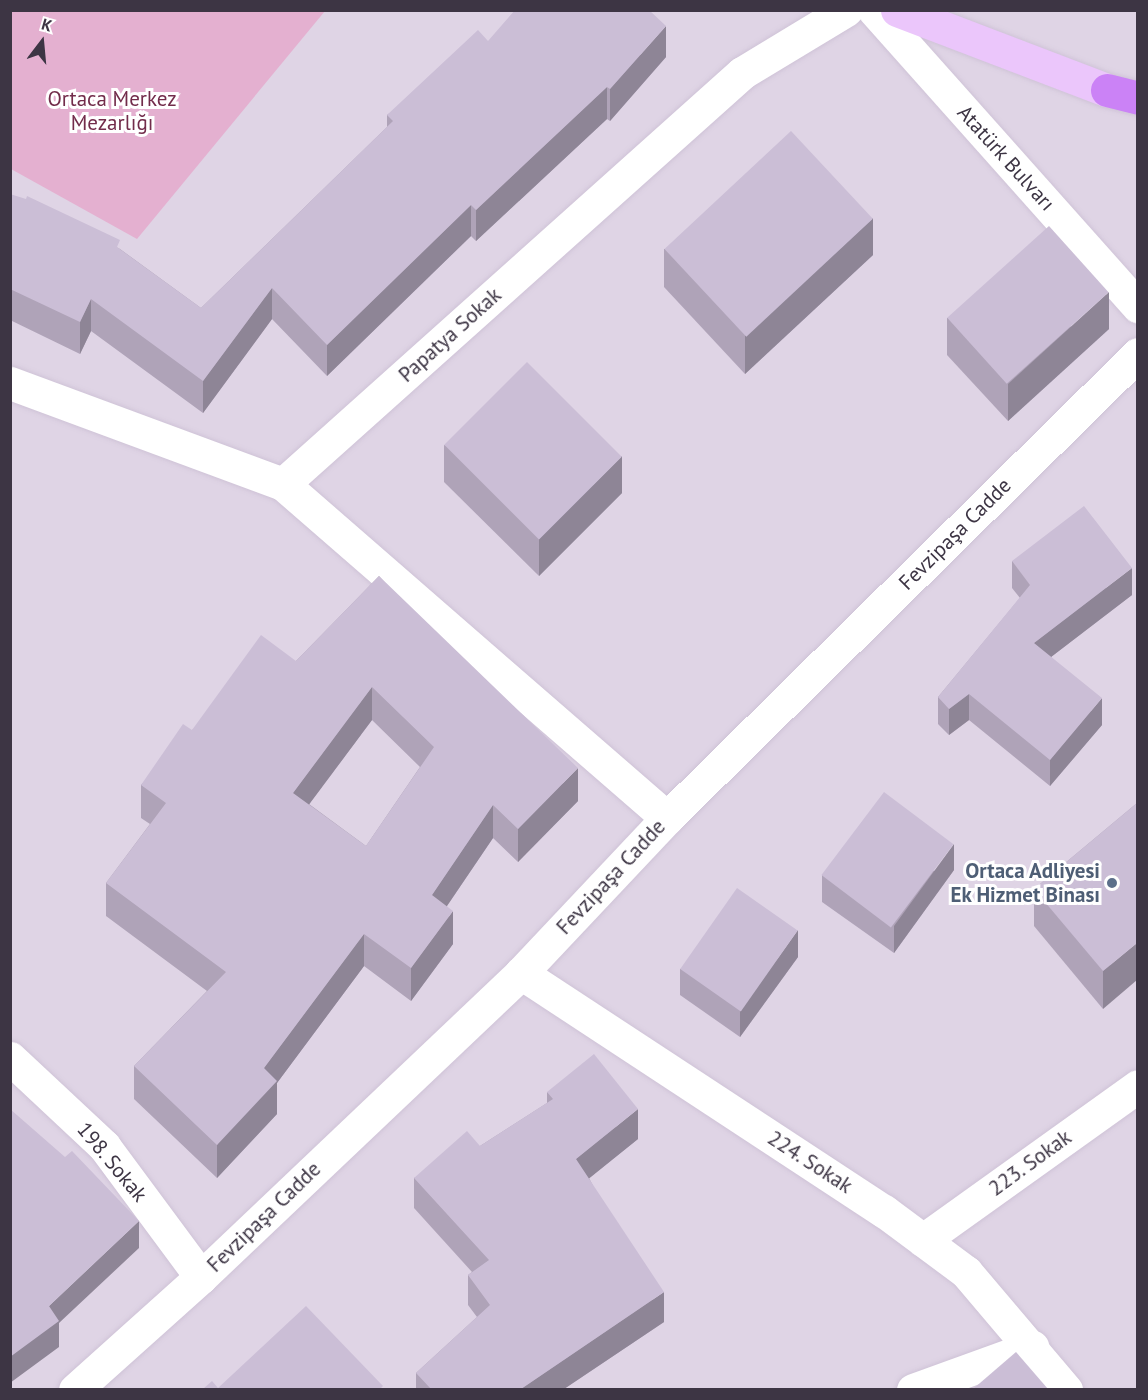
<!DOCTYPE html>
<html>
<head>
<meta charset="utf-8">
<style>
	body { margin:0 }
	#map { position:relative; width:1148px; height:1400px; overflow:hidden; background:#ede5f2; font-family:"PT Sans",sans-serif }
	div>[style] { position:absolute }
	.residential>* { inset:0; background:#dfd4e5; transform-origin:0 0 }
	.green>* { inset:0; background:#e4b0d0 }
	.roads { filter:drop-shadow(0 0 2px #cfc3d7) drop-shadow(0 0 2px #cfc3d7) }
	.minor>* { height:33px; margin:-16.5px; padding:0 16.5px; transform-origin:16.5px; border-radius:16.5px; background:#fff }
	.secondary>* { height:33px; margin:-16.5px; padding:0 16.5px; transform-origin:16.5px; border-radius:16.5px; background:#ebc6fb }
	.trunk>* { height:33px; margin:-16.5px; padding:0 16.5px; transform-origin:16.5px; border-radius:16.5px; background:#cb82f6 }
	.wall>* { inset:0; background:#afa3b8 }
	.shaded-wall>* { inset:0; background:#8e8596 }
	.building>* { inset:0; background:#cbbed6; transform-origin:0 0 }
	.dots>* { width:16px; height:16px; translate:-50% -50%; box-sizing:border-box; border:3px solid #fff; border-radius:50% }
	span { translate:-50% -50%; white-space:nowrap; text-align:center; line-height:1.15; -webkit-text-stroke:6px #fff; paint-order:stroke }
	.park-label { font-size:21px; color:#722c4b }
	.street-label { font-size:21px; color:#3d3544 }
	.service-label { font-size:21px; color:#4e5e75; font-weight:700 }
	.right { translate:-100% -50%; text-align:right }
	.frame { position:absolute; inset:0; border:12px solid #3d3544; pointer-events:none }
	.north { position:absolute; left:12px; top:12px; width:60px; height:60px; -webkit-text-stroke:4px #fff; paint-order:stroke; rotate:16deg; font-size:16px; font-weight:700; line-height:24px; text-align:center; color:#3d3544 }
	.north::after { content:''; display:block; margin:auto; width:21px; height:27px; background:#3d3544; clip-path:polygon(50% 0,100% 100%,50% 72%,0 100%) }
</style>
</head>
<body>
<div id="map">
	<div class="residential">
		<div style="left:11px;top:11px;width:1126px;height:1378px"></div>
	</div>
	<div class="green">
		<div style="clip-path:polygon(11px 10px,325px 10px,325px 11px,137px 239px,11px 169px)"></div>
	</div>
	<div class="roads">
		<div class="minor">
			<div style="left:874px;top:10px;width:397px;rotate:48.3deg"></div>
			<div style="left:10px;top:383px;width:291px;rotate:20.3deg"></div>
			<div style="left:283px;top:484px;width:616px;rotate:-41.84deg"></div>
			<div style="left:742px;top:73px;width:122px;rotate:-31.2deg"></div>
			<div style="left:283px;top:484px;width:509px;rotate:41.02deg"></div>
			<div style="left:521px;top:973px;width:434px;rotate:33.3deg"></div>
			<div style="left:884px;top:1211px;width:102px;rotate:36.6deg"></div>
			<div style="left:966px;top:1272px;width:155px;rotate:49.7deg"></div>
			<div style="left:10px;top:1058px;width:129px;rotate:43.1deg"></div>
			<div style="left:104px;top:1146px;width:163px;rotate:53.5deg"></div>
			<div style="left:923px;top:1240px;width:264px;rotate:-35.6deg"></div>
			<div style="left:75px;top:1390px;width:169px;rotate:-41.9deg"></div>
			<div style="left:201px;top:1277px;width:441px;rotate:-43.5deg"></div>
			<div style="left:521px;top:973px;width:213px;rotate:-46.7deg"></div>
			<div style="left:667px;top:818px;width:661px;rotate:-44.57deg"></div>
			<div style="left:913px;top:1390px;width:127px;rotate:-19.9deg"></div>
		</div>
		<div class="secondary">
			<div style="left:897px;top:10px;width:225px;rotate:20.9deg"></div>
		</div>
		<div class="trunk">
			<div style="left:1107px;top:90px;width:32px;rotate:14deg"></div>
		</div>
	</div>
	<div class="wall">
		<div style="clip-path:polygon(488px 41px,666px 57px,610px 121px,607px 119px,476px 241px,471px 236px,327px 376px,272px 319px,203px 413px,91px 331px,80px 354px,10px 320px,10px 194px,120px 249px,201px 308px,387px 127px,387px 115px)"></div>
		<div style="clip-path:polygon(664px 249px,873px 255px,745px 374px,664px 287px)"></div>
		<div style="clip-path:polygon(947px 318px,1109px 329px,1008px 421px,947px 355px)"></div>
		<div style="clip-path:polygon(444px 445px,622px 493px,539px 576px,444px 482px)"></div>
		<div style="clip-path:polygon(1012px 561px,1132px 595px,1051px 657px,1102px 725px,1050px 786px,969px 720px,949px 735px,938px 724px,938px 697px,1020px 598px,1012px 588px)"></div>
		<div style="clip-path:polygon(evenodd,379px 576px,578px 801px,518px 862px,493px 838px,447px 906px,453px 944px,411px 1001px,364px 966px,277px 1083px,277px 1114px,217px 1178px,134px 1099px,134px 1066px,207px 991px,106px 916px,106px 883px,150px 824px,141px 818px,141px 785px,192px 730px,296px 661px,379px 576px,372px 720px,420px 767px,366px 846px,309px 804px,372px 720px)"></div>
		<div style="clip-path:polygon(1137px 803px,1103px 1009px,1034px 926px,1034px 889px)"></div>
		<div style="clip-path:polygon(954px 870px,894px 953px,822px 902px,822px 875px)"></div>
		<div style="clip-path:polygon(798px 957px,740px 1037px,680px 995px,680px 969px)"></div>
		<div style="clip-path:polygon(547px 1092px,638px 1139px,589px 1178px,664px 1322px,564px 1389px,416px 1389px,416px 1373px,477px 1317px,468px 1305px,468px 1275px,472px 1272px,414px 1208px,414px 1178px,480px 1146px,547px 1103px)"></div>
	</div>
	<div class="shaded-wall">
		<div style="clip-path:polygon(666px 26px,666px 57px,610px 121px,610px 89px)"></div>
		<div style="clip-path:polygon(607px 87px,607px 119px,476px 241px,476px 210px)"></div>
		<div style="clip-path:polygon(471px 205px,471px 236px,327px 376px,327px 345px)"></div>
		<div style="clip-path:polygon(873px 218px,873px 255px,745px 374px,745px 336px)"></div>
		<div style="clip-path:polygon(272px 288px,272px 319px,203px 413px,203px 381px)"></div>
		<div style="clip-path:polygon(1109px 292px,1109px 329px,1008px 421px,1008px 384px)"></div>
		<div style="clip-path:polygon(91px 299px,91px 331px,80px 354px,80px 322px)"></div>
		<div style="clip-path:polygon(622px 456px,622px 493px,539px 576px,539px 539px)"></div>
		<div style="clip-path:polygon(1132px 568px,1132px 595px,1034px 670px,1034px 643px)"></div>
		<div style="clip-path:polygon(372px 687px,372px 720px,293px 826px,293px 793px)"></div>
		<div style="clip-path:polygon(969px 694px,969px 720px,949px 735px,949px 709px)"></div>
		<div style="clip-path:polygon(1102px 698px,1102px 725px,1050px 786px,1050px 760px)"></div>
		<div style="clip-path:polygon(578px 768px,578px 801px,518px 862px,518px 829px)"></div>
		<div style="clip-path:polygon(493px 805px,493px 838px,432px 928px,432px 895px)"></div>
		<div style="clip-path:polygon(954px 844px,954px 870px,894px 953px,894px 926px)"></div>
		<div style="clip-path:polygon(453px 911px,453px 944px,411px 1001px,411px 968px)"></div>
		<div style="clip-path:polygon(798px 930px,798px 957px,740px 1037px,740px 1011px)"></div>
		<div style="clip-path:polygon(364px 934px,364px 966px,277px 1083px,277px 1114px,217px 1178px,217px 1145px,264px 1068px)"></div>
		<div style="clip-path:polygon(1137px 943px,1137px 980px,1103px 1009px,1103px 971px)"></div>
		<div style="clip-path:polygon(638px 1109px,638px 1139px,576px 1189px,576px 1159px)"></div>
		<div style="clip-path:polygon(139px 1221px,139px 1248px,59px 1323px,59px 1347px,10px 1383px,10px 1357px,49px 1306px)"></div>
		<div style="clip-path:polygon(664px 1292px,664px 1322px,564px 1389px,521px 1389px)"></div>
	</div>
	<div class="building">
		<div style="clip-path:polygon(515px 10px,649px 10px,666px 26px,610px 89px,607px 87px,476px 210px,471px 205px,327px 345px,272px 288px,203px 381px,91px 299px,80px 322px,10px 289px,10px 194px,26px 199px,27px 196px,120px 240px,117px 247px,201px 308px,393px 121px,387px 115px,478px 30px,488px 41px)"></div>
		<div style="left:791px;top:131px;width:120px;height:173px;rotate:47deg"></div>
		<div style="left:1049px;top:226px;width:89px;height:137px;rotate:48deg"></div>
		<div style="left:527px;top:362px;width:134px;height:117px;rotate:45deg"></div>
		<div style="clip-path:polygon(1084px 506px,1132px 568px,1034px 643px,1102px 698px,1050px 760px,969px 694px,949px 709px,938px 697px,1030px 585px,1012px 561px)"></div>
		<div style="clip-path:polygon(evenodd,379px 576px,578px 768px,518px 829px,493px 805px,432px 895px,453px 911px,411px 968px,364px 934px,264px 1068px,277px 1081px,217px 1145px,134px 1066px,226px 972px,106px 883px,166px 803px,141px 785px,183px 724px,192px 730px,261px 635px,296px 661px,379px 576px,372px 687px,434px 747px,366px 846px,293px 793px,372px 687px)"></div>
		<div style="left:884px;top:792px;width:87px;height:104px;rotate:37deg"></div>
		<div style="clip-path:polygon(1137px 803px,1137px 943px,1103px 971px,1034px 889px)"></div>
		<div style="left:737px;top:888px;width:74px;height:99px;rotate:35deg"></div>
		<div style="clip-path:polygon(594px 1054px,638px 1109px,576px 1159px,664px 1292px,521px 1389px,431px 1389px,416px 1373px,490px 1305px,468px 1275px,489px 1260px,414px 1178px,467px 1131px,480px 1146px,553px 1099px,547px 1092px)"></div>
		<div style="clip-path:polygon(10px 1109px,65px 1157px,72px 1151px,139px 1221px,49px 1306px,59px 1321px,10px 1357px)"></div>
		<div style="clip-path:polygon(306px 1306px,383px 1386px,380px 1389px,203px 1389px,212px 1381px,218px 1388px)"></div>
		<div style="clip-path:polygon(1016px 1352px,1048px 1389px,973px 1389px)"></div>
	</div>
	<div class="dots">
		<div style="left:1112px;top:883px;background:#5c6f8a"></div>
	</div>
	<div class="park-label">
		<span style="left:112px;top:111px">Ortaca Merkez<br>Mezarlığı</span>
	</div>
	<div class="street-label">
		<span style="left:1006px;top:158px;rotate:48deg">Atatürk Bulvarı</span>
		<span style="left:450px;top:335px;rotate:-42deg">Papatya Sokak</span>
		<span style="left:955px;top:534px;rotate:-45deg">Fevzipaşa Cadde</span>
		<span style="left:611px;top:877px;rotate:-47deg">Fevzipaşa Cadde</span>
		<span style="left:112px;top:1162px;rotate:50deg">198. Sokak</span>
		<span style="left:810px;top:1162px;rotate:33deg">224. Sokak</span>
		<span style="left:1030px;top:1163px;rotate:-36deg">223. Sokak</span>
		<span style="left:264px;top:1217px;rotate:-44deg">Fevzipaşa Cadde</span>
	</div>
	<div class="service-label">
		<span class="right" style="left:1100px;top:883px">Ortaca Adliyesi<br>Ek Hizmet Binası</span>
	</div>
	<div class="frame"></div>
	<div class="north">K</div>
</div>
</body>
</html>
